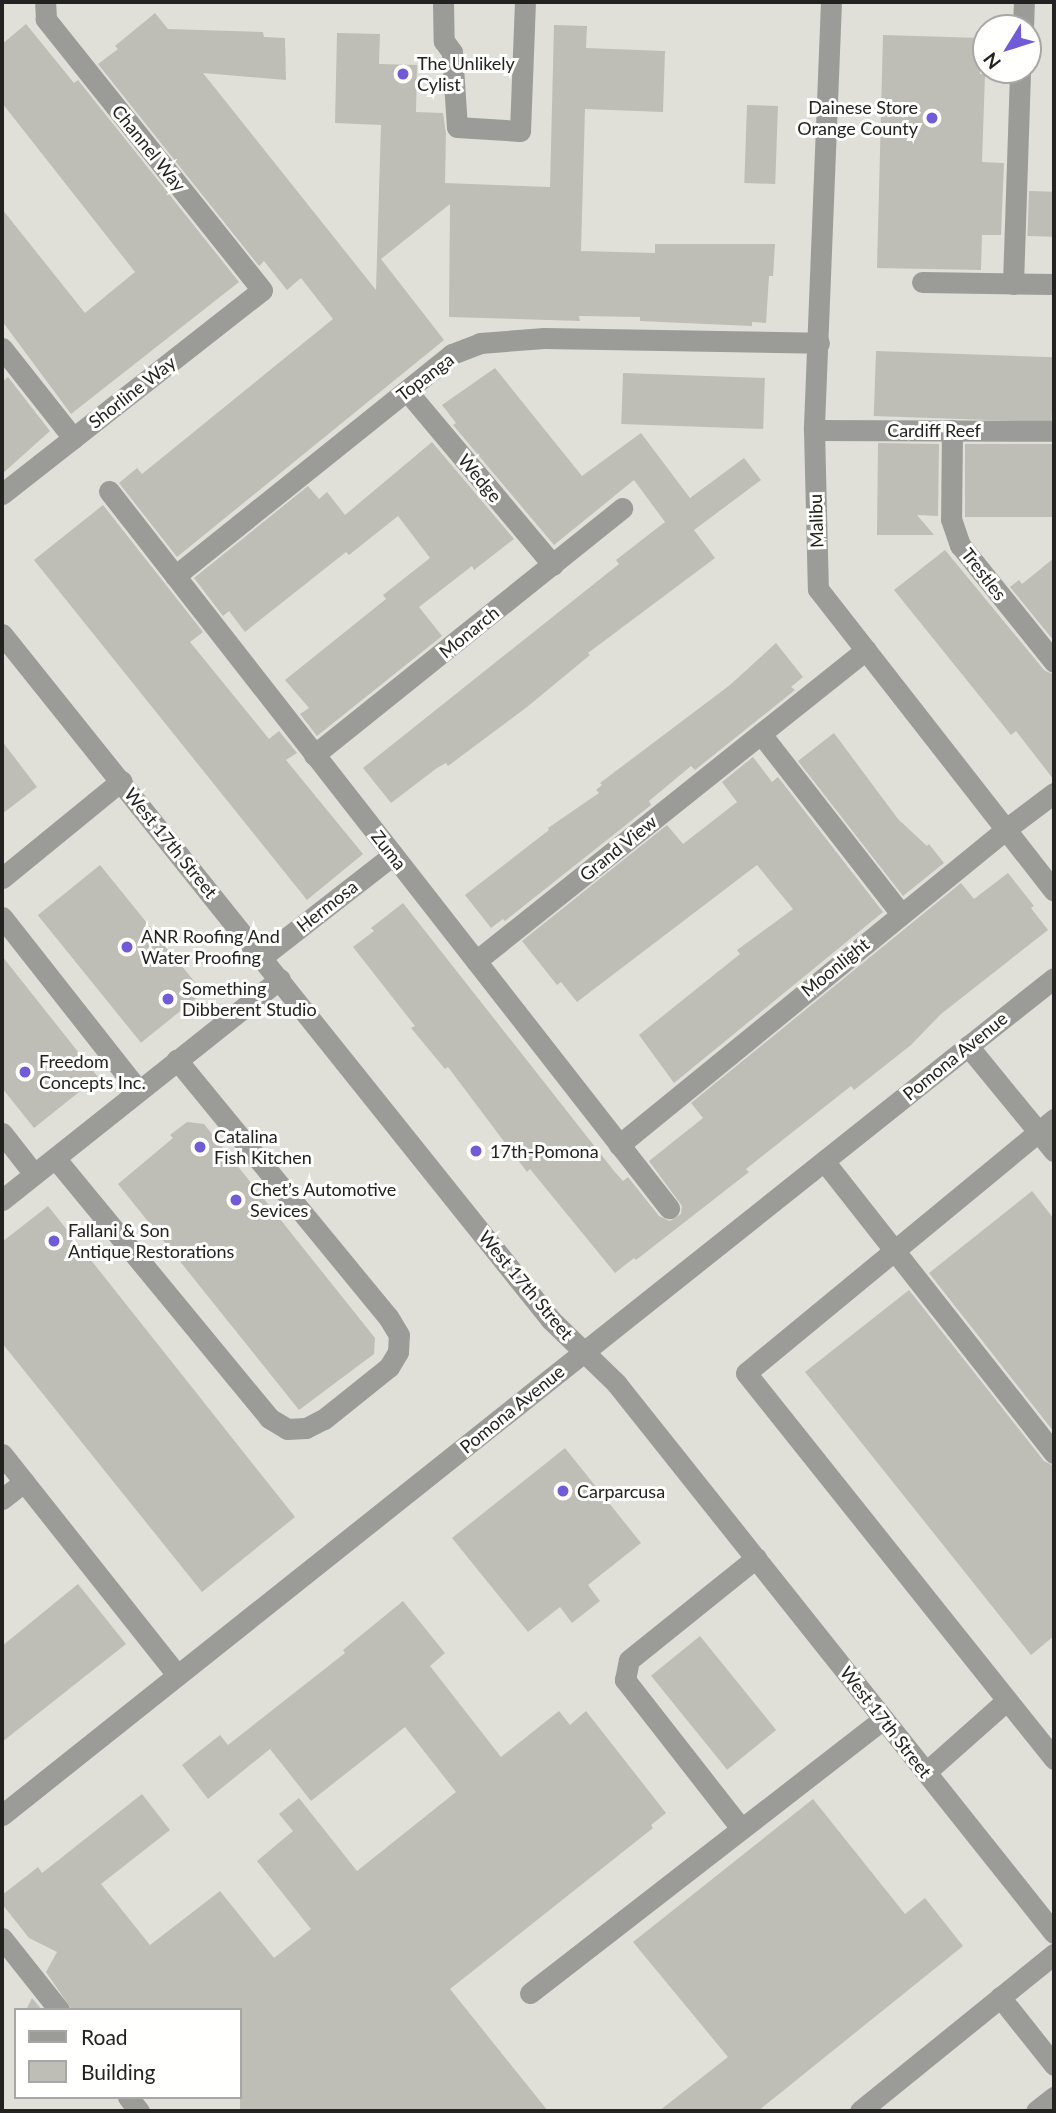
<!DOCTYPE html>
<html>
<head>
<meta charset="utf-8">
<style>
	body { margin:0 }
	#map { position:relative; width:1056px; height:2113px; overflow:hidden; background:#e0e0d9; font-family:Lato,sans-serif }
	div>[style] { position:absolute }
	.building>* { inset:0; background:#bebeb7; transform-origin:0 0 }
	.minor>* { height:21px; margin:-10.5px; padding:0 10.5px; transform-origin:10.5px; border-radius:10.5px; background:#9b9b98 }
	.dots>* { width:19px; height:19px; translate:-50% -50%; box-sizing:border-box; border:4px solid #fffffe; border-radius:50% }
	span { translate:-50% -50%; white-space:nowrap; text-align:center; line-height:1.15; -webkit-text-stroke:6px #fffffe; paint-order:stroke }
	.poi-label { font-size:18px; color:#222220 }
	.left { translate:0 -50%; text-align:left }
	.right { translate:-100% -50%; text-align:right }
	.street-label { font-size:18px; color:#222220 }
	.frame { position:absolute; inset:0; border:4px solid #222220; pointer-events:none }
	.legend { position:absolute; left:14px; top:2008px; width:228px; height:91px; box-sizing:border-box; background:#fffffe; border:2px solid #a7a7a5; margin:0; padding:9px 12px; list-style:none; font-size:21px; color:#222220 }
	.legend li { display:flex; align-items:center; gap:14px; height:35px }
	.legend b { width:35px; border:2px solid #a7a7a5 }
	.north { position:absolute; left:972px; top:14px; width:70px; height:70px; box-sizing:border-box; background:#fffffe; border:2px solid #a7a7a5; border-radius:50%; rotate:232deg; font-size:19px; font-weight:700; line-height:28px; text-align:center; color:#222220 }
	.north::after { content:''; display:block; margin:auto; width:24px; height:32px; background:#705cd6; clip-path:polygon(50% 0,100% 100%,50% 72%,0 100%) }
</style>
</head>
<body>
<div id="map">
	<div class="building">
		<div style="clip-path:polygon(155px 13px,168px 29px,263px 32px,264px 37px,285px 38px,286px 80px,203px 73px,376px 290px,381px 125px,335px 123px,337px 33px,380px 34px,379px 64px,417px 65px,416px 112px,443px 113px,446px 134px,445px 183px,550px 187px,554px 25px,587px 26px,586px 48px,665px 51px,663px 112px,585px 109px,581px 251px,655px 253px,655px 244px,775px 244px,773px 276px,769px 276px,766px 323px,752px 322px,752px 326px,683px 323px,640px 321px,640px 317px,579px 316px,580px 321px,449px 317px,450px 204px,381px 259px,444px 340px,177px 557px,119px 483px,137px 468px,142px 474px,333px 319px,301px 278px,287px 290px,264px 261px,259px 266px,98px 64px,118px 49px,115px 46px)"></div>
		<div style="clip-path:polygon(26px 24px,74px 83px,78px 80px,239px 282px,71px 414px,2px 321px,2px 209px,85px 313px,135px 272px,2px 103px,2px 44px)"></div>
		<div style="clip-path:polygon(883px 35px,981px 38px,980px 74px,985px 74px,982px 162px,1004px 163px,1001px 235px,982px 235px,981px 270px,877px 268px)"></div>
		<div style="left:747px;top:105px;width:31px;height:78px;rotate:2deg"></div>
		<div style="left:1029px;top:191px;width:25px;height:45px;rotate:2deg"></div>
		<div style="left:876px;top:351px;width:178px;height:65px;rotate:2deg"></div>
		<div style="clip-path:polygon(495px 368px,582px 476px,641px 433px,690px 498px,744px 458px,761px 480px,694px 530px,715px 558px,588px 653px,590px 655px,527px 707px,448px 766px,446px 763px,437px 768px,391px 803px,363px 768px,619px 564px,616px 560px,665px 522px,634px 480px,554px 545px,453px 425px,456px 423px,442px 405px)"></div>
		<div style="left:623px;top:373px;width:142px;height:51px;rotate:2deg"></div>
		<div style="clip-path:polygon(8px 377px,50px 431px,2px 474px,2px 382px)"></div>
		<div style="clip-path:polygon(432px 442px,514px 539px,474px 570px,472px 566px,419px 607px,442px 636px,317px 736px,300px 714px,309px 708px,285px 680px,386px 599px,383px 595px,430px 558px,398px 516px,349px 555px,346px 552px,245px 632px,229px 611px,223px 616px,194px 578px,308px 486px,319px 499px,327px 492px,345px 515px)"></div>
		<div style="clip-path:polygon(878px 443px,939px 444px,938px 516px,917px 515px,934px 535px,877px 535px)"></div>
		<div style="left:965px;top:444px;width:88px;height:73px"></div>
		<div style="clip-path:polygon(103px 505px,203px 632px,190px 642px,269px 739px,279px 731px,297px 753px,286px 760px,363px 854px,307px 900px,34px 560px)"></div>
		<div style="clip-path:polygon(945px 550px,1044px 670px,1054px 675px,1054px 780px,1016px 731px,1011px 735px,894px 590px)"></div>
		<div style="clip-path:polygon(1054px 558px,1054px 641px,1010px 587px,1019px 580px,1022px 584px)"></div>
		<div style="clip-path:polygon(776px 643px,803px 677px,791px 687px,795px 690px,695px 770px,691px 766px,649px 801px,651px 805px,505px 921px,503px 919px,491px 928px,465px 895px,549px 830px,548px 828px,599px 793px,596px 790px,602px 785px,600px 783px,730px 685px)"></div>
		<div style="clip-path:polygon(834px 733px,898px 819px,927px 846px,929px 844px,944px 863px,903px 896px,798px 761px)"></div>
		<div style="clip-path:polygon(2px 741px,37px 787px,2px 814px)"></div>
		<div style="clip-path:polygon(753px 757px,772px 782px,778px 777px,883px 912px,674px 1083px,639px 1035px,740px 954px,737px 950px,793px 909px,757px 865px,577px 1002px,561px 982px,557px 985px,522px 941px,667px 825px,683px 844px,737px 802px,722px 782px)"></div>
		<div style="left:100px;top:865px;width:164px;height:80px;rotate:51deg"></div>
		<div style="clip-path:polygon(1008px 873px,1034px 906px,1031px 908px,1048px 930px,941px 1014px,911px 1045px,854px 1090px,851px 1086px,746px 1169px,749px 1172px,636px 1260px,634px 1258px,615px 1273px,530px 1169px,527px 1172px,448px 1067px,445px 1069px,411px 1028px,415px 1026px,353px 947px,374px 931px,371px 928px,403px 903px,614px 1171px,623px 1181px,628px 1177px,659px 1216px,670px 1221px,681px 1214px,682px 1206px,649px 1161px,703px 1118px,691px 1103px,961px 883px,974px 899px)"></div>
		<div style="clip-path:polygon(2px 956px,98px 1077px,34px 1128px,2px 1088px)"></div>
		<div style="clip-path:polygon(187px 1122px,204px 1124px,375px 1338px,374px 1354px,299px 1410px,118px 1184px,173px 1138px,170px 1135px)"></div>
		<div style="clip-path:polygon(1032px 1191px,1054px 1219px,1054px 1432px,929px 1273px)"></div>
		<div style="clip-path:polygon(48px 1206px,295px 1517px,202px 1592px,2px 1343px,2px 1242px)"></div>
		<div style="clip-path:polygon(909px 1290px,1044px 1461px,1054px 1466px,1054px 1636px,1031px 1655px,805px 1372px)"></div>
		<div style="clip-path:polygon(565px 1448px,641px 1543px,588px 1585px,600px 1601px,572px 1623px,560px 1607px,528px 1632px,452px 1538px)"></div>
		<div style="clip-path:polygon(78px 1584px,126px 1644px,2px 1742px,2px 1646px)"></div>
		<div style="clip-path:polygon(403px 1601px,445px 1653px,430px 1666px,501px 1757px,559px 1711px,570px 1725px,586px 1711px,666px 1813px,651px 1825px,653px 1828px,450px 1989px,548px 2111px,240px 2111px,240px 2010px,72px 2010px,46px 1972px,57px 1952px,29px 1938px,2px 1904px,2px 1895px,38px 1867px,42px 1873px,142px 1794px,170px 1830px,101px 1884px,150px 1945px,220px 1891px,274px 1958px,311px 1929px,257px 1861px,293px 1831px,279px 1814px,299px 1798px,357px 1871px,456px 1792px,405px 1727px,311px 1801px,270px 1749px,208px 1799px,182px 1765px,220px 1735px,228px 1745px,345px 1653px,343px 1650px)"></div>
		<div style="left:700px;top:1636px;width:121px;height:63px;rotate:51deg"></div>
		<div style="clip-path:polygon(813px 1799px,905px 1914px,925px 1898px,963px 1946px,758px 2111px,659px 2111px,728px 2057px,633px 1942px)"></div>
		<div style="clip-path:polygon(32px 1998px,42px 2010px,26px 2010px)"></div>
	</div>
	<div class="minor">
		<div style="left:443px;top:2px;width:39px;rotate:89deg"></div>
		<div style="left:444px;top:41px;width:14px;rotate:54deg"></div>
		<div style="left:452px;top:52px;width:75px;rotate:86.2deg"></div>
		<div style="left:457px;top:127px;width:63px;rotate:3.6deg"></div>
		<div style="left:520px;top:131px;width:129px;rotate:-87.8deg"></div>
		<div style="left:831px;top:2px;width:428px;rotate:92.3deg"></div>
		<div style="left:814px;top:430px;width:159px;rotate:88.6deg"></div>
		<div style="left:818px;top:589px;width:383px;rotate:52deg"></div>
		<div style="left:1023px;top:28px;width:26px;rotate:-88deg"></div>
		<div style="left:922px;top:282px;width:132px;rotate:0.9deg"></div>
		<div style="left:1013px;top:284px;width:214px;rotate:-88.1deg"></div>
		<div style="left:2px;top:348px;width:115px;rotate:51.7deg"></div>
		<div style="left:407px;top:391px;width:227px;rotate:50deg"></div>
		<div style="left:814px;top:430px;width:240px;rotate:0.2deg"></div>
		<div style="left:952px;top:430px;width:89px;rotate:90.6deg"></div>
		<div style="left:951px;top:519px;width:28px;rotate:71deg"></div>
		<div style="left:960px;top:545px;width:150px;rotate:51.2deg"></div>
		<div style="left:109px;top:491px;width:910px;rotate:52.01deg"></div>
		<div style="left:2px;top:494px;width:330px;rotate:-38.1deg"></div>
		<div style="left:262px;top:290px;width:347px;rotate:-128.6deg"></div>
		<div style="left:46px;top:19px;width:17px;rotate:-93deg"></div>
		<div style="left:175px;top:576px;width:355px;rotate:-38.7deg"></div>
		<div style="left:452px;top:354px;width:30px;rotate:-21deg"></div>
		<div style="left:480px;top:343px;width:64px;rotate:-4.5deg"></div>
		<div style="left:544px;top:338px;width:275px;rotate:1deg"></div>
		<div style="left:2px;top:634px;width:879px;rotate:51.33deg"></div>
		<div style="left:551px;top:1320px;width:91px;rotate:44.1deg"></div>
		<div style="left:616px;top:1383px;width:703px;rotate:51.47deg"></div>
		<div style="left:761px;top:734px;width:228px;rotate:52.1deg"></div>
		<div style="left:314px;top:755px;width:395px;rotate:-38.7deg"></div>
		<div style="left:2px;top:878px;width:154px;rotate:-39.2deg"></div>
		<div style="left:2px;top:917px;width:221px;rotate:51.8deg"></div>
		<div style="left:262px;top:957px;width:166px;rotate:-37.9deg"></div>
		<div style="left:476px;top:961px;width:499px;rotate:-38.6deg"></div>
		<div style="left:968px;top:1046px;width:136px;rotate:50.7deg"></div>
		<div style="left:1054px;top:1119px;width:399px;rotate:140.5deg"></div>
		<div style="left:746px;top:1373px;width:494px;rotate:51.4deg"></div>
		<div style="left:2px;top:1133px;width:52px;rotate:52deg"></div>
		<div style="left:619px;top:1145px;width:500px;rotate:-39.2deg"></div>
		<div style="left:1006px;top:829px;width:60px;rotate:-36.9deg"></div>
		<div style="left:55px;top:1158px;width:337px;rotate:50.5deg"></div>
		<div style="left:269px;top:1418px;width:21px;rotate:31deg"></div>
		<div style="left:287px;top:1429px;width:19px;rotate:-3deg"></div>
		<div style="left:306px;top:1428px;width:20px;rotate:-27deg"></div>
		<div style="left:324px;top:1419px;width:83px;rotate:-38.7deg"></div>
		<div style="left:389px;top:1367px;width:17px;rotate:-59deg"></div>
		<div style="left:398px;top:1352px;width:17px;rotate:-87deg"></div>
		<div style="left:399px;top:1335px;width:21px;rotate:-121deg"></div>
		<div style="left:388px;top:1317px;width:333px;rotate:-129.4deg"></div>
		<div style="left:824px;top:1161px;width:372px;rotate:51.8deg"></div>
		<div style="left:2px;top:1200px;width:355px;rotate:-38.5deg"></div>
		<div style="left:2px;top:1454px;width:282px;rotate:51.6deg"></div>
		<div style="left:2px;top:1499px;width:28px;rotate:-38deg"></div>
		<div style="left:926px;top:1772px;width:108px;rotate:-41.6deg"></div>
		<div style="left:2px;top:1815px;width:1344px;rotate:-38.51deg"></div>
		<div style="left:740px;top:1827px;width:187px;rotate:-128deg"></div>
		<div style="left:625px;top:1680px;width:20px;rotate:-79deg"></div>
		<div style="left:629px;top:1660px;width:163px;rotate:-38.8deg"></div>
		<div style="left:2px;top:1938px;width:92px;rotate:51.6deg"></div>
		<div style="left:530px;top:1993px;width:447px;rotate:-37.8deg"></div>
		<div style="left:1000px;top:1997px;width:87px;rotate:51.5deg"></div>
		<div style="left:128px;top:2097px;width:18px;rotate:52deg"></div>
		<div style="left:860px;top:2111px;width:250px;rotate:-39deg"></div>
		<div style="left:1036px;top:2111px;width:23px;rotate:-38deg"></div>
	</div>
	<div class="dots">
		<div style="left:403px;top:74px;background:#705cd6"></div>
		<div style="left:932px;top:118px;background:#705cd6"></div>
		<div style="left:127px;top:947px;background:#705cd6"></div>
		<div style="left:168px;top:999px;background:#705cd6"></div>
		<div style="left:25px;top:1072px;background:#705cd6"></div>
		<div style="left:200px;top:1147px;background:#705cd6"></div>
		<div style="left:476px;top:1151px;background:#705cd6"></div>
		<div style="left:236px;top:1200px;background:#705cd6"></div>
		<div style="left:54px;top:1241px;background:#705cd6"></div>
		<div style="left:563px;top:1491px;background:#705cd6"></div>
	</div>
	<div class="poi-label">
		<span class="left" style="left:417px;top:74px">The Unlikely<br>Cylist</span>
		<span class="right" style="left:918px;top:118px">Dainese Store<br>Orange County</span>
		<span class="left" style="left:141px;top:947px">ANR Roofing And<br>Water Proofing</span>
		<span class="left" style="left:182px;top:999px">Something<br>Dibberent Studio</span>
		<span class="left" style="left:39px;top:1072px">Freedom<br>Concepts Inc.</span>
		<span class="left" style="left:214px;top:1147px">Catalina<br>Fish Kitchen</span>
		<span class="left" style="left:490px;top:1151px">17th-Pomona</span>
		<span class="left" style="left:250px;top:1200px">Chet’s Automotive<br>Sevices</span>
		<span class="left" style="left:68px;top:1241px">Fallani &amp; Son<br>Antique Restorations</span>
		<span class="left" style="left:577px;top:1491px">Carparcusa</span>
	</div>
	<div class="street-label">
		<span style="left:149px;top:148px;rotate:51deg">Channel Way</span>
		<span style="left:425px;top:377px;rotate:-37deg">Topanga</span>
		<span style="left:132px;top:392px;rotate:-38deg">Shorline Way</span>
		<span style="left:934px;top:430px">Cardiff Reef</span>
		<span style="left:480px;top:478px;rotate:50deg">Wedge</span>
		<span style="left:816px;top:521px;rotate:-92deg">Malibu</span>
		<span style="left:984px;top:574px;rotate:52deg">Trestles</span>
		<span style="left:469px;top:632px;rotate:-39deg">Monarch</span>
		<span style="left:171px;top:843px;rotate:51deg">West 17th Street</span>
		<span style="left:618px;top:848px;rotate:-39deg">Grand View</span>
		<span style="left:389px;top:850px;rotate:52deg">Zuma</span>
		<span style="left:327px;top:906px;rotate:-38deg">Hermosa</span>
		<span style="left:835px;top:967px;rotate:-39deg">Moonlight</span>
		<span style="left:955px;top:1056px;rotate:-39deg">Pomona Avenue</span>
		<span style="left:526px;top:1285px;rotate:50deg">West 17th Street</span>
		<span style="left:512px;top:1409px;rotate:-39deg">Pomona Avenue</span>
		<span style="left:886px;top:1722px;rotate:52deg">West 17th Street</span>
	</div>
	<div class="frame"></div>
	<ul class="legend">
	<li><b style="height:9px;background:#9b9b98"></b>Road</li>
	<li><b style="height:19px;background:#bebeb7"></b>Building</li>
	</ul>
	<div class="north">N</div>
</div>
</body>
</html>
